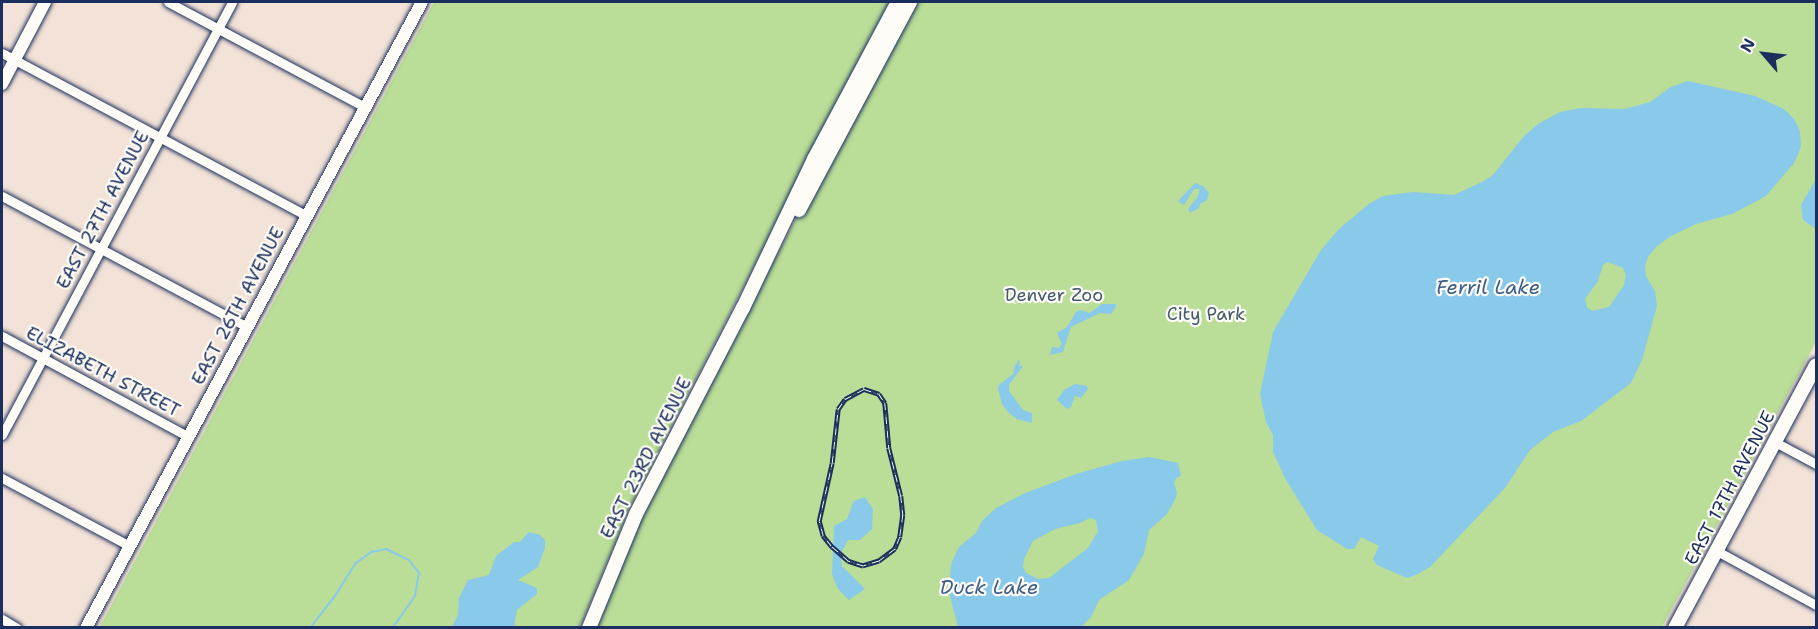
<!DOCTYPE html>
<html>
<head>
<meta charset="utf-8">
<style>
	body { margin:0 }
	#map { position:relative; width:1818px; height:629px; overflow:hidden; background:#f2e2d7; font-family:"Shantell Sans",sans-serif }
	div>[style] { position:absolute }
	.green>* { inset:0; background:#badd97 }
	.water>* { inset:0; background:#89c9ea }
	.stream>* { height:2px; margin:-1px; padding:0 1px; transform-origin:1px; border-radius:1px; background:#89c9ea }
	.roads { filter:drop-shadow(0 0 2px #1b2f5e) drop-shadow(0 0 2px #1b2f5e) }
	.minor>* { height:9px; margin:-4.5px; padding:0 4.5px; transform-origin:4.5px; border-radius:4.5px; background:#fdfcf7 }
	.tertiary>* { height:12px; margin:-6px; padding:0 6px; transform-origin:6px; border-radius:6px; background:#fdfcf7 }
	.secondary>* { height:14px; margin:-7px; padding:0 7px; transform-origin:7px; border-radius:7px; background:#fdfcf7 }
	.rail>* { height:4.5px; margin-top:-2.25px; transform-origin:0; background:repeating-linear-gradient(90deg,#fdfcf7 0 7px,#1b2f5e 0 14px); box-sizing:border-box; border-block:2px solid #1b2f5e }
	span { translate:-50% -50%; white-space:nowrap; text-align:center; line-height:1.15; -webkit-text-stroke:4.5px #fdfcf7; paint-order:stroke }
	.street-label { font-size:18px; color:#1b2f5e }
	.park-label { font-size:18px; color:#435a6c }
	.water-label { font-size:20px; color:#3c5d88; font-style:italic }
	.frame { position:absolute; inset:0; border:3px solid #1b2f5e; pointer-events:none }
	.north { position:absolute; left:1734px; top:24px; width:60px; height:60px; -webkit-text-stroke:4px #fdfcf7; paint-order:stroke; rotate:298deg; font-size:16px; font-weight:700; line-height:24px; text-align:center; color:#1b2f5e }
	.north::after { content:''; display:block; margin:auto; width:21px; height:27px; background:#1b2f5e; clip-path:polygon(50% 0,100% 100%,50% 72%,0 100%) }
</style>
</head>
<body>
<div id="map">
	<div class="green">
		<div style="clip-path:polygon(434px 2px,890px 2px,631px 505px,580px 627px,99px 628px)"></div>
		<div style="clip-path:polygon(918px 2px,1816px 2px,1816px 342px,1662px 627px,596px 628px,647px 505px,700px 401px,852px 113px)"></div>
	</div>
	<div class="water">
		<div style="clip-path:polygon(evenodd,1688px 81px,1755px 96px,1784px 109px,1795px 120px,1800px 132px,1801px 147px,1794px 163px,1766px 196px,1732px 214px,1696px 224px,1671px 236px,1657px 246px,1648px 257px,1645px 266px,1646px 276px,1655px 291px,1657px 306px,1642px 360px,1631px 383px,1581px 421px,1553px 432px,1530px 450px,1505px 488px,1430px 567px,1416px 575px,1407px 578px,1377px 565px,1373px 559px,1379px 546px,1361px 537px,1354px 549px,1347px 549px,1317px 530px,1286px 480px,1273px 452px,1273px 435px,1266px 422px,1260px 394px,1273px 332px,1321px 250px,1339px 229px,1369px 204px,1383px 196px,1413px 192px,1454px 195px,1482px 182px,1493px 175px,1524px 136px,1538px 124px,1560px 112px,1581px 108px,1625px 109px,1650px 102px,1671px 87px,1688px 81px,1608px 262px,1623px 268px,1626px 275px,1624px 285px,1609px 307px,1592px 311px,1587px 307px,1585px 299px,1598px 281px,1603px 265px,1608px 262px)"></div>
		<div style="clip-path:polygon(1816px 179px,1816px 229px,1803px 220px,1801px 205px)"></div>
		<div style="clip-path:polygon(1195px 183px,1203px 186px,1209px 193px,1207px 200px,1200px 204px,1199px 208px,1190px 213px,1188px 209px,1197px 198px,1200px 189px,1194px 189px,1184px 205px,1178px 201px)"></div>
		<div style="clip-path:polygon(1102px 304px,1116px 304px,1116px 307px,1111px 314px,1100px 313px,1071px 327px,1063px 352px,1050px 355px,1052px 347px,1059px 348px,1062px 344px,1057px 333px,1067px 327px,1076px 312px,1080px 310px,1090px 313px)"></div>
		<div style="clip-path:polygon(1020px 359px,1019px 366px,1023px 366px,1009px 385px,1009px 391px,1023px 410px,1032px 413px,1032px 423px,1017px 419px,1008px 412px,1002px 404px,998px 389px,999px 385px,1013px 374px,1015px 365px)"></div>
		<div style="clip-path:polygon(1075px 384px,1087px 386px,1088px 389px,1081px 398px,1075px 396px,1071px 407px,1067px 409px,1057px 400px,1064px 390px)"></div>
		<div style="clip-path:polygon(evenodd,1149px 457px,1178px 463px,1181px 476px,1176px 478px,1174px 483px,1177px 493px,1175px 500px,1167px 514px,1149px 530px,1144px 554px,1129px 580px,1099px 600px,1091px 617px,1081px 627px,958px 627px,949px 592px,951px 564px,959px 547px,976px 533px,982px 521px,996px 508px,1025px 493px,1076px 474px,1122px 461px,1149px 457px,1090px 518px,1096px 520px,1098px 531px,1088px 548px,1049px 578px,1038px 579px,1026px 573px,1023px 567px,1024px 559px,1033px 541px,1055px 529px,1080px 523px,1090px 518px)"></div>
		<div style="clip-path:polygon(865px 497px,873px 509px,872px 529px,860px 540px,848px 540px,841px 553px,842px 566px,865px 589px,849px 600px,838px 589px,832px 574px,834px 526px,847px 519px,854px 501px)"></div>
		<div style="clip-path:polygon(529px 532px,540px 535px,545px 540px,545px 548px,538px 567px,518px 580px,537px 588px,537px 594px,517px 610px,514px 627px,452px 627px,458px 615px,459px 598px,468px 580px,489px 575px,496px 556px,514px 542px,520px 542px)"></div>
	</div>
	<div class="stream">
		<div style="left:310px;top:628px;width:41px;rotate:-52deg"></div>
		<div style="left:335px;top:596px;width:39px;rotate:-58deg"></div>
		<div style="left:356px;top:563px;width:19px;rotate:-36deg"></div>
		<div style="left:371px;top:552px;width:15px;rotate:-11deg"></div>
		<div style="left:386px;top:549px;width:25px;rotate:26deg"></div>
		<div style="left:409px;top:560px;width:16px;rotate:52deg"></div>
		<div style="left:419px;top:573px;width:23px;rotate:100deg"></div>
		<div style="left:415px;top:596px;width:39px;rotate:125deg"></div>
	</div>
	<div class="roads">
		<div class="minor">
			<div style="left:168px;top:2px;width:223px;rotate:28.1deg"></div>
			<div style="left:2px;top:53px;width:346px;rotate:28.1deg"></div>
			<div style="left:2px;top:196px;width:278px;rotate:28.1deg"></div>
			<div style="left:2px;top:336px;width:213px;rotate:28.4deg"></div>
			<div style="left:2px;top:435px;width:490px;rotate:-62deg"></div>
			<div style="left:1775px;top:442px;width:47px;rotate:28.2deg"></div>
			<div style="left:2px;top:478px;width:145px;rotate:28deg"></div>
			<div style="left:1717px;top:551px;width:113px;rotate:28.6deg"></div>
			<div style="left:2px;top:619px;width:17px;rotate:31deg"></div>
		</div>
		<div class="tertiary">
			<div style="left:2px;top:84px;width:93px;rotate:-62.3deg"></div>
			<div style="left:86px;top:628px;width:710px;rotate:-61.78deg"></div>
		</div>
		<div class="secondary">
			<div style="left:799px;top:210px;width:236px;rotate:-61.9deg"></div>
			<div style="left:589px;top:628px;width:123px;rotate:-67.6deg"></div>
			<div style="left:636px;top:514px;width:232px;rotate:-62.6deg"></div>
			<div style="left:743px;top:308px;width:165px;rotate:-64.5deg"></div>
			<div style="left:814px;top:159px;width:178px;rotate:-61.9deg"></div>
			<div style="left:1675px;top:628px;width:298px;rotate:-61.8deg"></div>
		</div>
	</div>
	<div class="rail">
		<div style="left:864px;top:389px;width:16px;rotate:18deg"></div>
		<div style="left:879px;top:394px;width:11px;rotate:56deg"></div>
		<div style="left:885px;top:403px;width:45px;rotate:84.9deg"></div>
		<div style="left:889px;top:448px;width:49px;rotate:76deg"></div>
		<div style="left:901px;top:496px;width:19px;rotate:84deg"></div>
		<div style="left:903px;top:515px;width:22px;rotate:98deg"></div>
		<div style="left:900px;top:537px;width:13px;rotate:113deg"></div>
		<div style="left:895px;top:549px;width:20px;rotate:143deg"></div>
		<div style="left:879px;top:561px;width:17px;rotate:163deg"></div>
		<div style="left:863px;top:566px;width:16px;rotate:-162deg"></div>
		<div style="left:848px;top:561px;width:23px;rotate:-139deg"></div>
		<div style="left:831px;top:546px;width:13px;rotate:-129deg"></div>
		<div style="left:823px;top:536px;width:16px;rotate:-105deg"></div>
		<div style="left:819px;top:521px;width:59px;rotate:-77.4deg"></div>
		<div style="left:832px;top:463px;width:54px;rotate:-83.7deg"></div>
		<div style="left:838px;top:409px;width:12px;rotate:-55deg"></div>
		<div style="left:845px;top:399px;width:21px;rotate:-28deg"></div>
	</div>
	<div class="street-label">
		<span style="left:103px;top:210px;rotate:-62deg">EAST 27TH AVENUE</span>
		<span style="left:238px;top:306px;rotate:-62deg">EAST 26TH AVENUE</span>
		<span style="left:103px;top:372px;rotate:28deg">ELIZABETH STREET</span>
		<span style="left:646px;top:458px;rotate:-63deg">EAST 23RD AVENUE</span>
		<span style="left:1730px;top:488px;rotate:-62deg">EAST 17TH AVENUE</span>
	</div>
	<div class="park-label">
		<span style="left:1054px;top:295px">Denver Zoo</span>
		<span style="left:1206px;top:314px">City Park</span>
	</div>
	<div class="water-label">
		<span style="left:1488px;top:287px">Ferril Lake</span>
		<span style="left:989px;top:587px">Duck Lake</span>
	</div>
	<div class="frame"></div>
	<div class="north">N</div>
</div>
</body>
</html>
